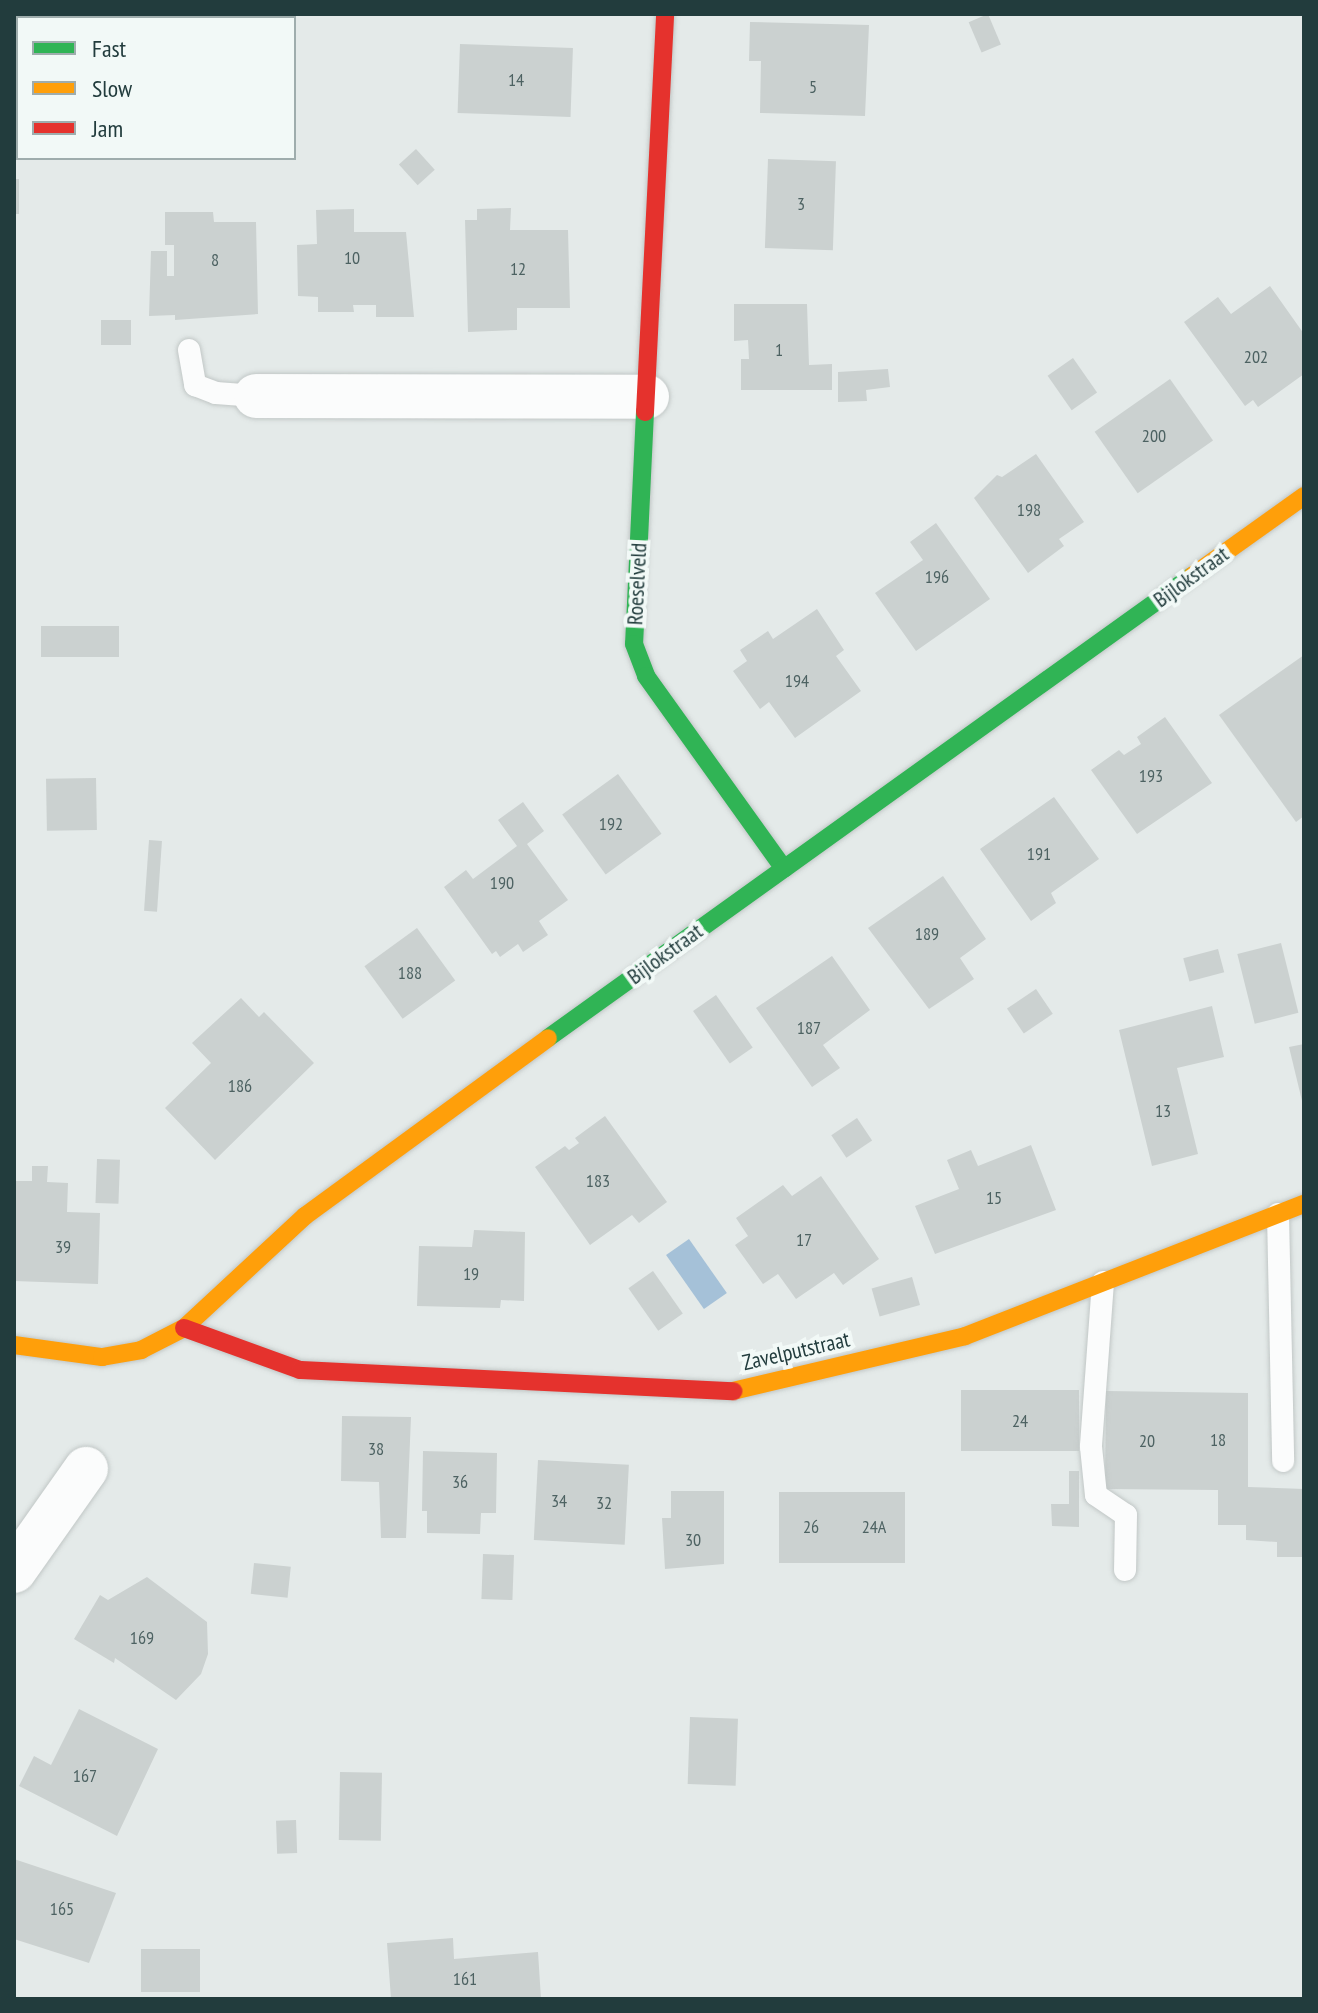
<!DOCTYPE html>
<html>
<head>
<meta charset="utf-8">
<style>
	body { margin:0 }
	#map { position:relative; width:1318px; height:2013px; overflow:hidden; background:#e4eae9; font-family:"PT Sans Narrow",sans-serif }
	div>[style] { position:absolute }
	.water>* { inset:0; background:#a5c1d8; transform-origin:0 0 }
	.building>* { inset:0; background:#cbd1d0; transform-origin:0 0 }
	.roads { filter:drop-shadow(0 0 2px #c1c7c6) drop-shadow(0 0 2px #c1c7c6) }
	.lane>* { height:22px; margin:-11px; padding:0 11px; transform-origin:11px; border-radius:11px; background:#fbfcfc }
	.street>* { height:44px; margin:-22px; padding:0 22px; transform-origin:22px; border-radius:22px; background:#fbfcfc }
	.fast>* { height:18px; margin:-9px; padding:0 9px; transform-origin:9px; border-radius:9px; background:#30b455 }
	.slow>* { height:18px; margin:-9px; padding:0 9px; transform-origin:9px; border-radius:9px; background:#ff9f0a }
	.jam>* { height:18px; margin:-9px; padding:0 9px; transform-origin:9px; border-radius:9px; background:#e5322d }
	span { translate:-50% -50%; white-space:nowrap; text-align:center; line-height:1.15; -webkit-text-stroke:8px #f2f9f7; paint-order:stroke }
	.number-label { font-size:18px; color:#4d6262 }
	.number-label span { -webkit-text-stroke-width:0 }
	.street-label { font-size:22px; color:#223c3d }
	.frame { position:absolute; inset:0; border:16px solid #223c3d; pointer-events:none }
	.legend { position:absolute; left:16px; top:16px; width:280px; height:144px; box-sizing:border-box; background:#f2f9f7; border:2px solid #9fadad; margin:0; padding:10px 14px; list-style:none; font-size:24px; color:#223c3d }
	.legend li { display:flex; align-items:center; gap:16px; height:40px }
	.legend b { width:40px; border:2px solid #9fadad }
</style>
</head>
<body>
<div id="map">
	<div class="water">
		<div style="left:689px;top:1239px;width:66px;height:28px;rotate:55deg"></div>
	</div>
	<div class="building">
		<div style="left:988px;top:14px;width:33px;height:21px;rotate:67deg"></div>
		<div style="clip-path:polygon(750px 22px,869px 25px,865px 116px,760px 113px,761px 61px,749px 61px)"></div>
		<div style="left:460px;top:44px;width:113px;height:69px;rotate:2deg"></div>
		<div style="left:416px;top:149px;width:28px;height:23px;rotate:48deg"></div>
		<div style="left:768px;top:159px;width:68px;height:89px;rotate:2deg"></div>
		<div style="left:14px;top:179px;width:5px;height:35px"></div>
		<div style="clip-path:polygon(511px 208px,510px 230px,568px 230px,570px 308px,517px 308px,517px 330px,468px 332px,465px 220px,477px 220px,477px 209px)"></div>
		<div style="clip-path:polygon(354px 209px,354px 232px,406px 232px,414px 317px,376px 317px,376px 305px,353px 305px,354px 312px,318px 312px,318px 297px,298px 296px,297px 245px,317px 244px,316px 210px)"></div>
		<div style="clip-path:polygon(165px 212px,213px 212px,214px 222px,256px 222px,258px 314px,175px 320px,175px 315px,149px 316px,151px 251px,167px 251px,167px 276px,174px 276px,174px 245px,165px 245px)"></div>
		<div style="clip-path:polygon(1270px 286px,1304px 334px,1304px 374px,1258px 407px,1253px 400px,1245px 406px,1184px 322px,1218px 297px,1231px 314px)"></div>
		<div style="clip-path:polygon(734px 304px,807px 304px,809px 365px,832px 364px,832px 390px,741px 390px,741px 359px,749px 359px,748px 340px,734px 341px)"></div>
		<div style="left:131px;top:320px;width:25px;height:30px;rotate:90deg"></div>
		<div style="left:1073px;top:358px;width:42px;height:31px;rotate:55deg"></div>
		<div style="clip-path:polygon(888px 369px,890px 387px,866px 390px,867px 401px,838px 402px,838px 372px)"></div>
		<div style="left:1170px;top:379px;width:75px;height:92px;rotate:55deg"></div>
		<div style="clip-path:polygon(1036px 454px,1084px 522px,1059px 539px,1064px 546px,1028px 573px,974px 498px,997px 475px,1002px 477px)"></div>
		<div style="clip-path:polygon(936px 523px,990px 599px,916px 651px,875px 593px,923px 560px,910px 542px)"></div>
		<div style="clip-path:polygon(817px 609px,844px 650px,836px 656px,861px 691px,795px 738px,769px 702px,760px 709px,733px 671px,747px 661px,740px 650px,768px 631px,773px 639px)"></div>
		<div style="left:41px;top:626px;width:78px;height:31px"></div>
		<div style="clip-path:polygon(1304px 655px,1304px 816px,1296px 822px,1219px 715px)"></div>
		<div style="clip-path:polygon(1165px 717px,1212px 783px,1137px 834px,1091px 770px,1119px 750px,1124px 755px,1141px 744px,1137px 737px)"></div>
		<div style="left:618px;top:774px;width:74px;height:69px;rotate:54deg"></div>
		<div style="left:96px;top:778px;width:52px;height:50px;rotate:89deg"></div>
		<div style="clip-path:polygon(1054px 797px,1099px 859px,1051px 893px,1056px 903px,1031px 921px,980px 849px)"></div>
		<div style="clip-path:polygon(523px 802px,544px 831px,527px 844px,568px 900px,539px 921px,548px 935px,523px 952px,518px 944px,500px 957px,496px 951px,492px 954px,444px 887px,466px 870px,473px 879px,517px 846px,498px 820px)"></div>
		<div style="left:149px;top:840px;width:13px;height:71px;rotate:4deg"></div>
		<div style="clip-path:polygon(943px 876px,986px 939px,960px 958px,974px 979px,929px 1009px,868px 928px)"></div>
		<div style="left:417px;top:928px;width:65px;height:65px;rotate:54deg"></div>
		<div style="left:1281px;top:943px;width:72px;height:45px;rotate:76deg"></div>
		<div style="left:1218px;top:949px;width:24px;height:36px;rotate:75deg"></div>
		<div style="clip-path:polygon(832px 956px,870px 1010px,823px 1045px,840px 1068px,812px 1087px,756px 1008px)"></div>
		<div style="left:1036px;top:989px;width:30px;height:35px;rotate:56deg"></div>
		<div style="left:716px;top:995px;width:64px;height:28px;rotate:55deg"></div>
		<div style="clip-path:polygon(241px 998px,259px 1017px,264px 1012px,314px 1063px,215px 1160px,165px 1108px,211px 1063px,192px 1043px)"></div>
		<div style="clip-path:polygon(1212px 1006px,1224px 1057px,1177px 1068px,1198px 1154px,1152px 1166px,1119px 1030px)"></div>
		<div style="clip-path:polygon(1304px 1044px,1304px 1105px,1303px 1105px,1289px 1047px)"></div>
		<div style="clip-path:polygon(605px 1116px,667px 1202px,639px 1223px,632px 1215px,590px 1245px,535px 1167px,565px 1146px,569px 1150px,579px 1143px,575px 1138px)"></div>
		<div style="left:857px;top:1118px;width:27px;height:31px;rotate:56deg"></div>
		<div style="clip-path:polygon(1031px 1145px,1056px 1210px,935px 1254px,915px 1206px,959px 1189px,947px 1160px,971px 1150px,978px 1166px)"></div>
		<div style="left:97px;top:1159px;width:23px;height:44px;rotate:2deg"></div>
		<div style="clip-path:polygon(32px 1166px,48px 1166px,47px 1182px,68px 1183px,67px 1212px,100px 1213px,98px 1284px,14px 1281px,14px 1181px,32px 1181px)"></div>
		<div style="clip-path:polygon(821px 1176px,879px 1259px,843px 1285px,834px 1273px,796px 1299px,778px 1274px,763px 1284px,735px 1245px,748px 1236px,736px 1218px,783px 1185px,792px 1196px)"></div>
		<div style="clip-path:polygon(474px 1230px,525px 1232px,524px 1301px,501px 1300px,500px 1308px,417px 1306px,419px 1246px,472px 1247px)"></div>
		<div style="left:653px;top:1271px;width:52px;height:30px;rotate:55deg"></div>
		<div style="left:912px;top:1277px;width:29px;height:42px;rotate:74deg"></div>
		<div style="left:961px;top:1390px;width:118px;height:61px"></div>
		<div style="clip-path:polygon(1106px 1391px,1248px 1393px,1248px 1487px,1304px 1489px,1304px 1557px,1277px 1557px,1277px 1542px,1246px 1540px,1246px 1525px,1218px 1525px,1218px 1490px,1105px 1489px)"></div>
		<div style="clip-path:polygon(342px 1416px,411px 1417px,406px 1538px,381px 1538px,379px 1482px,341px 1481px)"></div>
		<div style="clip-path:polygon(423px 1451px,497px 1453px,496px 1513px,481px 1513px,480px 1534px,427px 1533px,427px 1511px,422px 1511px)"></div>
		<div style="left:538px;top:1460px;width:91px;height:80px;rotate:3deg"></div>
		<div style="clip-path:polygon(1069px 1471px,1079px 1471px,1079px 1527px,1052px 1526px,1051px 1504px,1069px 1504px)"></div>
		<div style="clip-path:polygon(671px 1491px,724px 1491px,724px 1564px,665px 1569px,662px 1518px,671px 1518px)"></div>
		<div style="left:779px;top:1492px;width:126px;height:71px"></div>
		<div style="left:483px;top:1554px;width:31px;height:45px;rotate:2deg"></div>
		<div style="left:254px;top:1563px;width:37px;height:31px;rotate:6deg"></div>
		<div style="clip-path:polygon(147px 1577px,207px 1622px,208px 1654px,201px 1674px,176px 1700px,115px 1658px,114px 1663px,74px 1639px,100px 1595px,108px 1600px)"></div>
		<div style="clip-path:polygon(79px 1709px,158px 1749px,117px 1836px,19px 1786px,34px 1756px,51px 1765px)"></div>
		<div style="left:690px;top:1717px;width:48px;height:67px;rotate:2deg"></div>
		<div style="left:340px;top:1772px;width:42px;height:68px;rotate:1deg"></div>
		<div style="left:296px;top:1820px;width:33px;height:20px;rotate:88deg"></div>
		<div style="clip-path:polygon(14px 1859px,116px 1893px,89px 1963px,14px 1939px)"></div>
		<div style="clip-path:polygon(453px 1938px,454px 1959px,538px 1952px,541px 1999px,391px 1999px,387px 1943px)"></div>
		<div style="left:141px;top:1949px;width:59px;height:43px"></div>
	</div>
	<div class="roads">
		<div class="lane">
			<div style="left:189px;top:350px;width:36px;rotate:80deg"></div>
			<div style="left:195px;top:385px;width:22px;rotate:21deg"></div>
			<div style="left:216px;top:393px;width:40px;rotate:4.3deg"></div>
			<div style="left:1278px;top:1214px;width:247px;rotate:88.8deg"></div>
			<div style="left:1103px;top:1282px;width:165px;rotate:94.2deg"></div>
			<div style="left:1091px;top:1447px;width:48px;rotate:84.1deg"></div>
			<div style="left:1096px;top:1495px;width:36px;rotate:34deg"></div>
			<div style="left:1126px;top:1515px;width:55px;rotate:91deg"></div>
		</div>
		<div class="street">
			<div style="left:256px;top:396px;width:391px;rotate:0.1deg"></div>
			<div style="left:14px;top:1571px;width:125px;rotate:-54.8deg"></div>
		</div>
		<div class="fast">
			<div style="left:645px;top:412px;width:232px;rotate:92.7deg"></div>
			<div style="left:634px;top:644px;width:34px;rotate:69deg"></div>
			<div style="left:646px;top:676px;width:237px;rotate:54.4deg"></div>
			<div style="left:548px;top:1038px;width:793px;rotate:-35.66deg"></div>
		</div>
		<div class="slow">
			<div style="left:1192px;top:576px;width:138px;rotate:-35.5deg"></div>
			<div style="left:14px;top:1345px;width:89px;rotate:7.8deg"></div>
			<div style="left:102px;top:1357px;width:40px;rotate:-10deg"></div>
			<div style="left:141px;top:1350px;width:48px;rotate:-27.1deg"></div>
			<div style="left:184px;top:1328px;width:165px;rotate:-42.8deg"></div>
			<div style="left:305px;top:1216px;width:301px;rotate:-36.2deg"></div>
			<div style="left:733px;top:1391px;width:238px;rotate:-13.3deg"></div>
			<div style="left:965px;top:1336px;width:364px;rotate:-21.3deg"></div>
		</div>
		<div class="jam">
			<div style="left:645px;top:412px;width:399px;rotate:-87.1deg"></div>
			<div style="left:184px;top:1328px;width:123px;rotate:19.9deg"></div>
			<div style="left:300px;top:1370px;width:434px;rotate:2.8deg"></div>
		</div>
	</div>
	<div class="number-label">
		<span style="left:516px;top:80px">14</span>
		<span style="left:813px;top:87px">5</span>
		<span style="left:801px;top:204px">3</span>
		<span style="left:352px;top:258px">10</span>
		<span style="left:215px;top:260px">8</span>
		<span style="left:518px;top:269px">12</span>
		<span style="left:779px;top:350px">1</span>
		<span style="left:1256px;top:357px">202</span>
		<span style="left:1154px;top:436px">200</span>
		<span style="left:1029px;top:510px">198</span>
		<span style="left:937px;top:577px">196</span>
		<span style="left:797px;top:681px">194</span>
		<span style="left:1151px;top:776px">193</span>
		<span style="left:611px;top:824px">192</span>
		<span style="left:1039px;top:854px">191</span>
		<span style="left:502px;top:883px">190</span>
		<span style="left:927px;top:934px">189</span>
		<span style="left:410px;top:973px">188</span>
		<span style="left:809px;top:1028px">187</span>
		<span style="left:240px;top:1086px">186</span>
		<span style="left:1163px;top:1111px">13</span>
		<span style="left:598px;top:1181px">183</span>
		<span style="left:994px;top:1198px">15</span>
		<span style="left:804px;top:1240px">17</span>
		<span style="left:63px;top:1247px">39</span>
		<span style="left:471px;top:1274px">19</span>
		<span style="left:1020px;top:1421px">24</span>
		<span style="left:1218px;top:1440px">18</span>
		<span style="left:1147px;top:1441px">20</span>
		<span style="left:376px;top:1449px">38</span>
		<span style="left:460px;top:1482px">36</span>
		<span style="left:559px;top:1501px">34</span>
		<span style="left:604px;top:1503px">32</span>
		<span style="left:811px;top:1527px">26</span>
		<span style="left:874px;top:1527px">24A</span>
		<span style="left:693px;top:1540px">30</span>
		<span style="left:142px;top:1638px">169</span>
		<span style="left:85px;top:1776px">167</span>
		<span style="left:62px;top:1909px">165</span>
		<span style="left:465px;top:1979px">161</span>
	</div>
	<div class="street-label">
		<span style="left:1191px;top:577px;rotate:-36deg">Bijlokstraat</span>
		<span style="left:637px;top:584px;rotate:-87deg">Roeselveld</span>
		<span style="left:665px;top:954px;rotate:-36deg">Bijlokstraat</span>
		<span style="left:796px;top:1351px;rotate:-13deg">Zavelputstraat</span>
	</div>
	<div class="frame"></div>
	<ul class="legend">
	<li><b style="height:10px;background:#30b455"></b>Fast</li>
	<li><b style="height:10px;background:#ff9f0a"></b>Slow</li>
	<li><b style="height:10px;background:#e5322d"></b>Jam</li>
	</ul>
</div>
</body>
</html>
